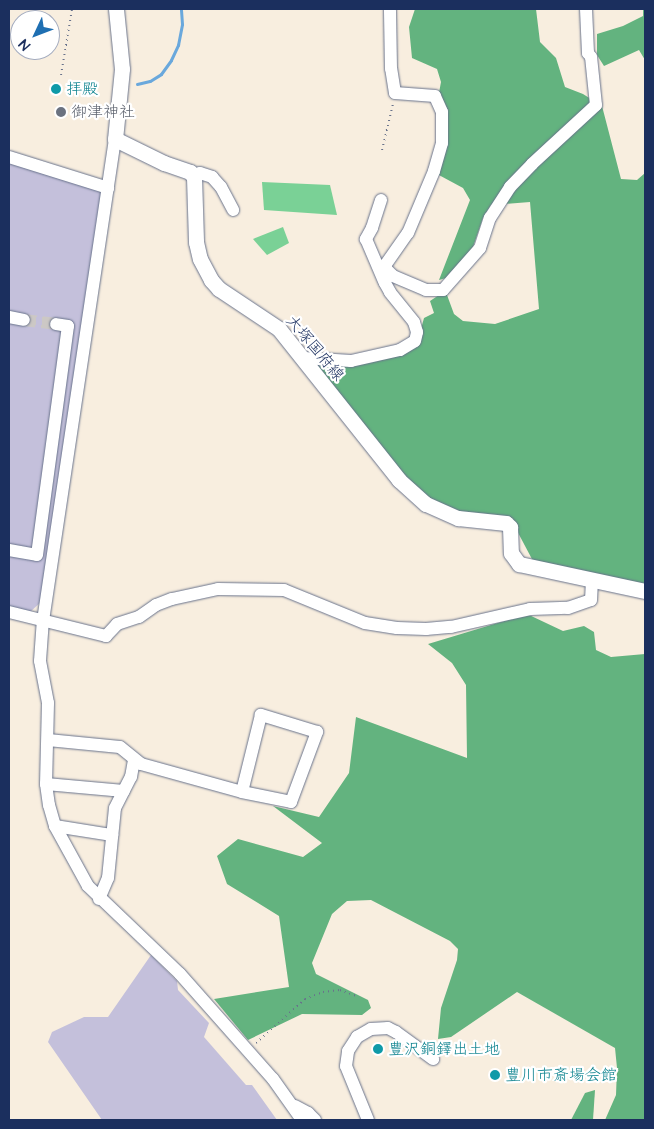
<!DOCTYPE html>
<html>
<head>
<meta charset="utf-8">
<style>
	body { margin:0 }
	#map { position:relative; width:654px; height:1129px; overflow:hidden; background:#f8eedf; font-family:"Architects Daughter","Klee One",sans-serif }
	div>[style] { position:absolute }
	.industrial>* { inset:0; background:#c4c0db }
	.green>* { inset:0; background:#7ad196 }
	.forest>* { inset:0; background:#63b37f }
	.stream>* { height:3px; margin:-1.5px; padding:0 1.5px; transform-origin:1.5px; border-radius:1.5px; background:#6aa8dc }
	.minor-tunnel>* { height:12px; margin-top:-6px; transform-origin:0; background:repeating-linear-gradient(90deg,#ccc8c5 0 12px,transparent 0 18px) }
	.path>* { height:2px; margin-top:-1px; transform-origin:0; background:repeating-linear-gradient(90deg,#68728b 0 1px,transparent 0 5px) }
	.roads { filter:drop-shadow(0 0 1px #68728b) drop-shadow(0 0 1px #68728b) }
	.minor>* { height:12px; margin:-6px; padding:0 6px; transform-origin:6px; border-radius:6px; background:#fff }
	.major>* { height:15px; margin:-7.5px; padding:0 7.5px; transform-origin:7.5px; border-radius:7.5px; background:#fff }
	.dots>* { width:14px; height:14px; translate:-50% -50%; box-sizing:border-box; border:2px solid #fff; border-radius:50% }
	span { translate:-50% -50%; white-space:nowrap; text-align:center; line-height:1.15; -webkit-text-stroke:4.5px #fff; paint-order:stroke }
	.culture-label { font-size:16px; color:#0d838f }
	.left { translate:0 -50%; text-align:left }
	.worship-label { font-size:16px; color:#5b616d }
	.street-label { font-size:16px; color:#1b2f5e }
	.frame { position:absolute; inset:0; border:10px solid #1b2f5e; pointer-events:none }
	.north { position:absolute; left:10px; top:10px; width:50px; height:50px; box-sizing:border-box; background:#fff; border:1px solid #a4acbf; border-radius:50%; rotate:227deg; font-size:14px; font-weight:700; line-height:20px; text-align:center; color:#1b2f5e }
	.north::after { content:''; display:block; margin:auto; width:18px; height:22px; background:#1f6fb2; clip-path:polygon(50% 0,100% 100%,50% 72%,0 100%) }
</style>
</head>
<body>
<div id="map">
	<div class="industrial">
		<div style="clip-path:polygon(9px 163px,102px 192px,41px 602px,30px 612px,9px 609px)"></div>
		<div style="clip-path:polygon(151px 955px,177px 981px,178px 990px,209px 1023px,204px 1037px,246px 1085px,252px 1085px,277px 1120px,102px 1120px,48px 1042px,52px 1032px,84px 1017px,108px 1017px)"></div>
	</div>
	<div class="green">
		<div style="clip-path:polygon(262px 182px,330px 185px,337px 215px,264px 210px)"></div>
		<div style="clip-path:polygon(283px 227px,289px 243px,267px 255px,253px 239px)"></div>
	</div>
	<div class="forest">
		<div style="clip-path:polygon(415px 9px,536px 9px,540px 42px,556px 58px,565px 87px,583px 94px,602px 106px,621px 179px,637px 180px,645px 173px,645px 584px,533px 561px,515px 527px,445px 507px,414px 488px,317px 367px,318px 365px,418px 340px,424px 318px,434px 313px,430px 301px,439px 295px,447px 295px,454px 314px,463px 321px,495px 324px,539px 309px,530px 202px,491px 205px,483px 218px,473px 247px,446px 278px,439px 280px,470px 200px,463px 188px,437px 174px,448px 127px,448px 113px,438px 98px,441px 82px,437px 69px,412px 58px,409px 27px)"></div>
		<div style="clip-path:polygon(643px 9px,645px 9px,645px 60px,639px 50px,604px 66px,597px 55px,597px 34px,623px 26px,643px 16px)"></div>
		<div style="clip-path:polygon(527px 614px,563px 631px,584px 626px,594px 632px,596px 650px,611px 657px,645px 654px,645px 1120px,605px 1120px,616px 1095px,617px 1068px,615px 1048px,517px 992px,451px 1037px,438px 1039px,441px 1008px,457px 960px,458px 949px,450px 941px,371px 900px,347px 901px,332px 914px,312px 963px,316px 974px,368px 1000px,371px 1008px,362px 1015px,302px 1014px,248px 1040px,214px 999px,289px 987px,279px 916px,227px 884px,217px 856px,238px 839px,303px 857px,322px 843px,273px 806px,319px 817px,349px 773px,356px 717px,467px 758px,466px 685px,452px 663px,428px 644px)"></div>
		<div style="clip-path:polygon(595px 1090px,593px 1120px,571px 1120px,585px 1093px)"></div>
	</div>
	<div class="stream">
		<div style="left:137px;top:84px;width:13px;rotate:-13deg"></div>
		<div style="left:150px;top:81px;width:13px;rotate:-32deg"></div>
		<div style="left:161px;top:74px;width:17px;rotate:-54deg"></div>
		<div style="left:171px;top:60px;width:17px;rotate:-65deg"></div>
		<div style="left:178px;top:45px;width:21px;rotate:-79deg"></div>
		<div style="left:182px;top:24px;width:15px;rotate:-94deg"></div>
	</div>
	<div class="minor-tunnel">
		<div style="left:24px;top:320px;width:32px;rotate:7deg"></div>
	</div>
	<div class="path">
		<div style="left:61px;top:75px;width:67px;rotate:-80.5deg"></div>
		<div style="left:382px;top:150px;width:47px;rotate:-76.6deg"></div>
		<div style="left:256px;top:1043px;width:66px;rotate:-41.9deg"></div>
		<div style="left:305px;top:999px;width:19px;rotate:-21deg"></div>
		<div style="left:323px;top:992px;width:17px;rotate:-7deg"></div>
		<div style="left:340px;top:990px;width:20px;rotate:20deg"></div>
	</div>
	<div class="roads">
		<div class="minor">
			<div style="left:115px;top:139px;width:485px;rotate:98.5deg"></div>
			<div style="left:43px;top:619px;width:42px;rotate:94.1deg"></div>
			<div style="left:40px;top:661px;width:43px;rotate:79.2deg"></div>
			<div style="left:48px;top:703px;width:81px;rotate:91.4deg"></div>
			<div style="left:46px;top:784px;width:21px;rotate:82deg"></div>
			<div style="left:49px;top:805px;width:22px;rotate:74deg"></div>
			<div style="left:55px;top:826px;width:68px;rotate:61.2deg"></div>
			<div style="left:88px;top:886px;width:127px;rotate:43.7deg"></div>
			<div style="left:180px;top:974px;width:140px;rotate:48.5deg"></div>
			<div style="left:273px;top:1079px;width:50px;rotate:54.7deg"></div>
			<div style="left:9px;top:157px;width:104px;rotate:17.4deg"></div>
			<div style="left:194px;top:177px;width:7px;rotate:-34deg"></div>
			<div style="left:200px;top:173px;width:13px;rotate:18deg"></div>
			<div style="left:212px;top:177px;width:13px;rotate:48deg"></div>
			<div style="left:221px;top:187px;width:26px;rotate:62deg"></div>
			<div style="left:381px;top:200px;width:29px;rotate:108deg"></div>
			<div style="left:372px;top:228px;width:13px;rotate:119deg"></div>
			<div style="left:366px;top:239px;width:46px;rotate:66.8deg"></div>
			<div style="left:386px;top:269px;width:10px;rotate:45deg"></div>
			<div style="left:393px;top:276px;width:36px;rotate:23deg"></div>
			<div style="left:426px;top:290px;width:17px"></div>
			<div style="left:443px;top:290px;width:56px;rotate:-48.6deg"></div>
			<div style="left:480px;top:248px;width:32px;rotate:-72deg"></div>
			<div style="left:490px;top:218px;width:37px;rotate:-57deg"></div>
			<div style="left:510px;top:187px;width:32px;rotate:-46deg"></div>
			<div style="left:532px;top:164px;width:87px;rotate:-42.7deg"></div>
			<div style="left:596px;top:105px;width:48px;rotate:-95.9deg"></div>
			<div style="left:591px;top:57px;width:5px;rotate:-127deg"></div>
			<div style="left:588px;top:53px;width:44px;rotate:-92.6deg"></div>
			<div style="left:9px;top:317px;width:15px;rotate:11deg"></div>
			<div style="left:303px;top:358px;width:48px;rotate:3.6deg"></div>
			<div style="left:351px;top:361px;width:50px;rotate:-12.7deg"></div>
			<div style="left:400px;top:350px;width:17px;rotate:-31deg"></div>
			<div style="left:415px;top:341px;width:9px;rotate:-77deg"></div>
			<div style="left:417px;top:332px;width:10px;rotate:-107deg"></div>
			<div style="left:414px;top:322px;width:38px;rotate:-129deg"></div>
			<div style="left:390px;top:292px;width:10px;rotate:-119deg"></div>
			<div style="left:385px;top:283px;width:19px;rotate:-87deg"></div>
			<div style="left:386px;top:264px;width:38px;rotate:-55deg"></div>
			<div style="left:408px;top:233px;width:67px;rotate:-67.2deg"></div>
			<div style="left:434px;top:171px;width:29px;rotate:-74deg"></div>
			<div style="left:442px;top:143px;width:31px;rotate:-90deg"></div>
			<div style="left:442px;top:112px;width:17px;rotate:-114deg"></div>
			<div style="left:435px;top:96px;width:40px;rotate:-175.7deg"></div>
			<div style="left:395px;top:93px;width:24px;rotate:-99deg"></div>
			<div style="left:391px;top:69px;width:60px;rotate:-91deg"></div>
			<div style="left:9px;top:550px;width:28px;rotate:10deg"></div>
			<div style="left:37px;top:555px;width:231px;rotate:-82.3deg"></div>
			<div style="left:68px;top:326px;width:12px;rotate:-171deg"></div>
			<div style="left:9px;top:612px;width:100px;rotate:13.9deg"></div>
			<div style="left:106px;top:636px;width:16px;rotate:-47deg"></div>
			<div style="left:117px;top:624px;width:23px;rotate:-18deg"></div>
			<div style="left:139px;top:617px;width:21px;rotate:-35deg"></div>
			<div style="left:156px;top:605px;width:17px;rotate:-21deg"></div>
			<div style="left:172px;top:599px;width:47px;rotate:-12.3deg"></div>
			<div style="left:218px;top:589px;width:66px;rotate:0.9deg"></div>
			<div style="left:284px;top:590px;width:87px;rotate:22.2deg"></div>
			<div style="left:365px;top:623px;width:32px;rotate:9deg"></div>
			<div style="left:397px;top:628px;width:29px;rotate:2deg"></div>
			<div style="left:426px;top:629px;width:25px;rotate:-5deg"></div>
			<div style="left:451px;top:627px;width:81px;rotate:-12.8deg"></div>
			<div style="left:530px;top:609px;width:38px;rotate:-2deg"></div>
			<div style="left:568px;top:608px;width:24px;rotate:-19deg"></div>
			<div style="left:591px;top:600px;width:20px;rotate:-87deg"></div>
			<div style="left:48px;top:740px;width:72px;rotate:5.6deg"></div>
			<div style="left:120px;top:747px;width:27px;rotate:39deg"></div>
			<div style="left:141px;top:764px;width:105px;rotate:15.5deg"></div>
			<div style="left:242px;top:792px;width:50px;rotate:11.5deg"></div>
			<div style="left:291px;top:802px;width:75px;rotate:-69.6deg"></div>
			<div style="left:317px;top:732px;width:59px;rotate:-163.1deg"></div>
			<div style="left:261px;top:715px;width:79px;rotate:103.9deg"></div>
			<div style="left:46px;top:784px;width:78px;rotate:5.1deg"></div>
			<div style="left:55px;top:826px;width:58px;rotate:9deg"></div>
			<div style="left:99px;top:899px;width:23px;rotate:-67deg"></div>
			<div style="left:108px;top:878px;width:70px;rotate:-84.3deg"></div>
			<div style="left:115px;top:808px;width:35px;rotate:-63deg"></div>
			<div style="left:131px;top:777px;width:17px;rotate:-80deg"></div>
			<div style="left:295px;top:1106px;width:15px;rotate:28deg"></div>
			<div style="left:308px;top:1113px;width:10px;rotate:45deg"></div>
			<div style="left:368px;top:1120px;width:58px;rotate:-112.2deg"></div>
			<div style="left:346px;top:1066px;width:15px;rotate:-82deg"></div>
			<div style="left:348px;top:1051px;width:17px;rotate:-57deg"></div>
			<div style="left:357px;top:1037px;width:16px;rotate:-30deg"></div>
			<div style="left:371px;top:1029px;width:17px;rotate:-3deg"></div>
			<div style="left:388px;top:1028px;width:9px;rotate:27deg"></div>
			<div style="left:396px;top:1032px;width:46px;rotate:36.1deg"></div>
		</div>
		<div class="major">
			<div style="left:116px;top:9px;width:60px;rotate:84.3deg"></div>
			<div style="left:122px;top:69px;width:70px;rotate:95.7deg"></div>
			<div style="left:115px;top:139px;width:55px;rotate:26.1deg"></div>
			<div style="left:164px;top:163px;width:28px;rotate:19deg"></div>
			<div style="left:190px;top:172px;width:6px;rotate:51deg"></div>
			<div style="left:194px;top:177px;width:65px;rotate:88.2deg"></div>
			<div style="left:196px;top:242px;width:17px;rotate:77deg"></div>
			<div style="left:200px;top:259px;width:24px;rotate:62deg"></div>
			<div style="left:211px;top:280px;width:12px;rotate:48deg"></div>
			<div style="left:219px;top:289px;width:72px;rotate:33.7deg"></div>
			<div style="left:279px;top:329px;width:193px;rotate:51.5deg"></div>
			<div style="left:399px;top:480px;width:36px;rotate:42deg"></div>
			<div style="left:426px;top:504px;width:35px;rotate:24deg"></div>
			<div style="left:458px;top:518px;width:48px;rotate:5.9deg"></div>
			<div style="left:506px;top:523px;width:6px;rotate:45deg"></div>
			<div style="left:510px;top:527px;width:26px;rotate:88deg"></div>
			<div style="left:511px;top:553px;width:14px;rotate:54deg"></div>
			<div style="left:519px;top:564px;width:129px;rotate:12.1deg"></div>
		</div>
	</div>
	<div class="dots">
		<div style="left:56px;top:89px;background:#0f9aa8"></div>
		<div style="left:61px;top:112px;background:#6b7280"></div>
		<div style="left:378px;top:1049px;background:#0f9aa8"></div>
		<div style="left:495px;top:1075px;background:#0f9aa8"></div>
	</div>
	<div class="culture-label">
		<span class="left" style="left:66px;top:89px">拝殿</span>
		<span class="left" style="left:388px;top:1049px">豊沢銅鐸出土地</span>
		<span class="left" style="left:505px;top:1075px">豊川市斎場会館</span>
	</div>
	<div class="worship-label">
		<span class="left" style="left:71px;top:112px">御津神社</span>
	</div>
	<div class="street-label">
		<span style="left:315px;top:348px;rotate:50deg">大塚国府線</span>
	</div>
	<div class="frame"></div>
	<div class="north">N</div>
</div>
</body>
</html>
